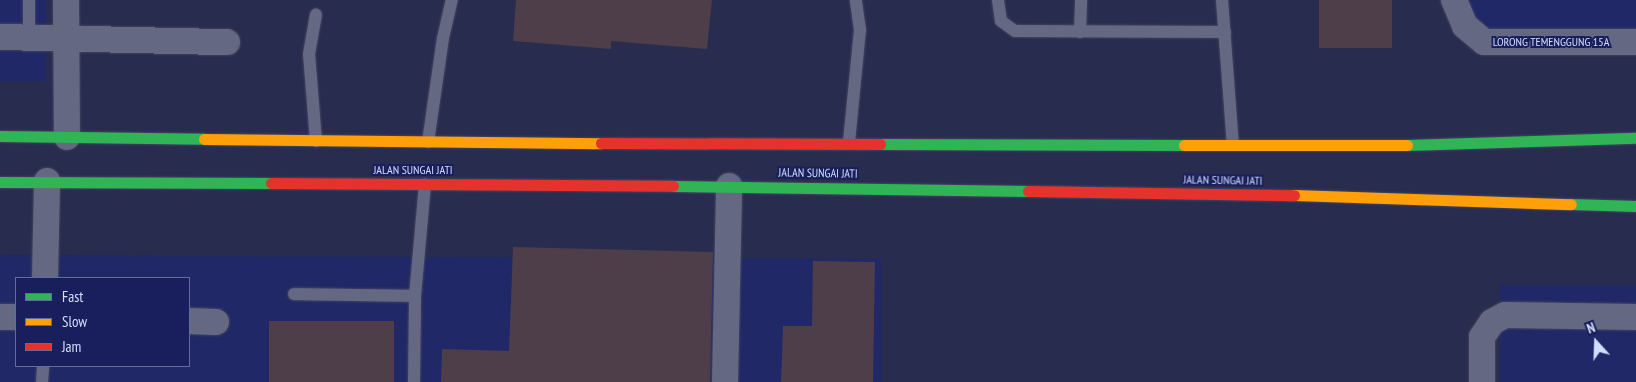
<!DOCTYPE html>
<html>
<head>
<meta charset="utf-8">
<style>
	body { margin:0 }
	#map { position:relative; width:1636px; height:382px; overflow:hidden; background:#282c4e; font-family:"PT Sans Narrow",sans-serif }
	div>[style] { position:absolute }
	.built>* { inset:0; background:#202868; transform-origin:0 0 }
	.building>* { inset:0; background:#4e3e4a; transform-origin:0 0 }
	.roads { filter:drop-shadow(0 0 1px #434662) drop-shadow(0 0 1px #434662) }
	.lane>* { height:12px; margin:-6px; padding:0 6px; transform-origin:6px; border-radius:6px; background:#646883 }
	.street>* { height:26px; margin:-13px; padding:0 13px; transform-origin:13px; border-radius:13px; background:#646883 }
	.fast>* { height:11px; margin:-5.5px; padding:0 5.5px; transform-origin:5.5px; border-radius:5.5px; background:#30b455 }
	.slow>* { height:11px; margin:-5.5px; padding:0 5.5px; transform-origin:5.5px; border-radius:5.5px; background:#ff9f0a }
	.jam>* { height:11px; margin:-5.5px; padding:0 5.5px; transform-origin:5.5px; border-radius:5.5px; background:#e5322d }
	span { translate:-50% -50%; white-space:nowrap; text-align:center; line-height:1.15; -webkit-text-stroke:4px #191f5d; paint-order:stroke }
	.street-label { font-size:12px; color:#d4ddfc }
	.legend { position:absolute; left:15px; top:277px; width:175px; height:90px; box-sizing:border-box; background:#191f5d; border:1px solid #646b9d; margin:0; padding:6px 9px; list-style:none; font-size:15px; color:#d4ddfc }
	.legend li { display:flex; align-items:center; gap:10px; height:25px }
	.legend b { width:25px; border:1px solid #646b9d }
	.north { position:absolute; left:1571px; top:317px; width:50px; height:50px; -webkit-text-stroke:4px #191f5d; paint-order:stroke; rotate:340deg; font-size:14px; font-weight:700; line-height:20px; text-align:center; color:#d4ddfc }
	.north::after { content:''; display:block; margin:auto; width:18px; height:22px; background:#d4ddfc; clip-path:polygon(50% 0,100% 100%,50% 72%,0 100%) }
</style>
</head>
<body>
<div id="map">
	<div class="built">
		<div style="left:0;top:0;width:46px;height:81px"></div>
		<div style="left:1466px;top:0;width:170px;height:37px"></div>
		<div style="clip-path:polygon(evenodd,0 255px,881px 259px,881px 382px,0 382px,0 255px,16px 278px,189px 278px,189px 366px,16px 366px,16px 278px)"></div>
		<div style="left:1500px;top:285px;width:136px;height:97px"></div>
	</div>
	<div class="building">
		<div style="clip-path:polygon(516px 0,712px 0,707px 49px,611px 41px,611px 49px,513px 41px)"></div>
		<div style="left:1319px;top:0;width:73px;height:48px"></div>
		<div style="clip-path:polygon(513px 247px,713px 252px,710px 382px,441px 382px,442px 349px,509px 351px)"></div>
		<div style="clip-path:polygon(813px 261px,875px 262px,873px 382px,781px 382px,783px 326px,812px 326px)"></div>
		<div style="left:394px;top:321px;width:61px;height:125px;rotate:90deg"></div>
	</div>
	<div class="roads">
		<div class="lane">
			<div style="left:998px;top:0;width:21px;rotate:82deg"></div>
			<div style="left:1001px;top:21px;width:17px;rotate:36deg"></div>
			<div style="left:1015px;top:31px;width:210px;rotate:0.3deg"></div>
			<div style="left:1222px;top:0;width:145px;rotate:85.7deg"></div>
			<div style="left:1080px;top:32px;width:32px;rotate:-88deg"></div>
			<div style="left:29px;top:38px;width:38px;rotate:-90deg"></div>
			<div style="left:316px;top:141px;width:87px;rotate:-94.6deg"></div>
			<div style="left:309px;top:54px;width:40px;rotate:-80deg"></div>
			<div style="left:428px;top:142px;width:105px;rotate:-81.8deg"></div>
			<div style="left:443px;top:38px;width:39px;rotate:-77deg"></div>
			<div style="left:849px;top:142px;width:113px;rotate:-84.4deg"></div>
			<div style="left:860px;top:30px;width:30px;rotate:-98deg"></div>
			<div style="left:294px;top:294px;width:121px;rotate:0.9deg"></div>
			<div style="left:42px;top:382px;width:16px;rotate:-86deg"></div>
			<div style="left:414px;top:382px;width:86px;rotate:-89.3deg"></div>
			<div style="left:415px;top:296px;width:112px;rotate:-84.9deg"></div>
		</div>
		<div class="street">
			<div style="left:66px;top:0;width:137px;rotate:89.6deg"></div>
			<div style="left:1454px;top:0;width:28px;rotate:67deg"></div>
			<div style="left:1465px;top:26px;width:25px;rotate:40deg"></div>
			<div style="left:1484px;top:42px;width:152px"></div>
			<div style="left:0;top:37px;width:227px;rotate:1.3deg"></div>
			<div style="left:45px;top:278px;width:97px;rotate:-88.8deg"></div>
			<div style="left:0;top:317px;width:16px"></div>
			<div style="left:189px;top:321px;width:27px;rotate:2deg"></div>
			<div style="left:725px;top:382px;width:196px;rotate:-88.8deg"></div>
			<div style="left:1482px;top:382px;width:45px;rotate:-90deg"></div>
			<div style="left:1482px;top:337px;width:18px;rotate:-56deg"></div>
			<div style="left:1492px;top:322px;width:15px;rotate:-28deg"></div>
			<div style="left:1505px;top:315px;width:131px;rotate:0.9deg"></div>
		</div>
		<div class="fast">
			<div style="left:0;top:136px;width:204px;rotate:0.8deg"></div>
			<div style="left:880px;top:144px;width:304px;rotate:0.2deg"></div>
			<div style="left:1407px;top:145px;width:229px;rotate:-1.8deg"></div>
			<div style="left:0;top:182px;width:271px;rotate:0.2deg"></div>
			<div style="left:673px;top:186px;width:355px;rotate:0.8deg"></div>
			<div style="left:1571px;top:204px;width:65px;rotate:1.8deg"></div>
		</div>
		<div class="slow">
			<div style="left:204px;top:139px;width:397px;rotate:0.6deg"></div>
			<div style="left:1184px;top:145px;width:223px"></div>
			<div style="left:1294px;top:195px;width:277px;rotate:1.9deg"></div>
		</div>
		<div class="jam">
			<div style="left:601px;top:143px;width:279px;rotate:0.2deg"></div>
			<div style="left:271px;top:183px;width:402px;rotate:0.4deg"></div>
			<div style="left:1028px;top:191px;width:266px;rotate:0.9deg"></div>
		</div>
	</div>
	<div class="street-label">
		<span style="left:1551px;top:42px">LORONG TEMENGGUNG 15A</span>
		<span style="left:413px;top:170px">JALAN SUNGAI JATI</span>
		<span style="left:818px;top:173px;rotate:1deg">JALAN SUNGAI JATI</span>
		<span style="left:1223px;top:180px;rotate:1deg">JALAN SUNGAI JATI</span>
	</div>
	<ul class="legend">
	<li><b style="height:6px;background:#30b455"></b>Fast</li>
	<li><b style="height:6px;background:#ff9f0a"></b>Slow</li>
	<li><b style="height:6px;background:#e5322d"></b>Jam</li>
	</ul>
	<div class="north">N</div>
</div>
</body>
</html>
